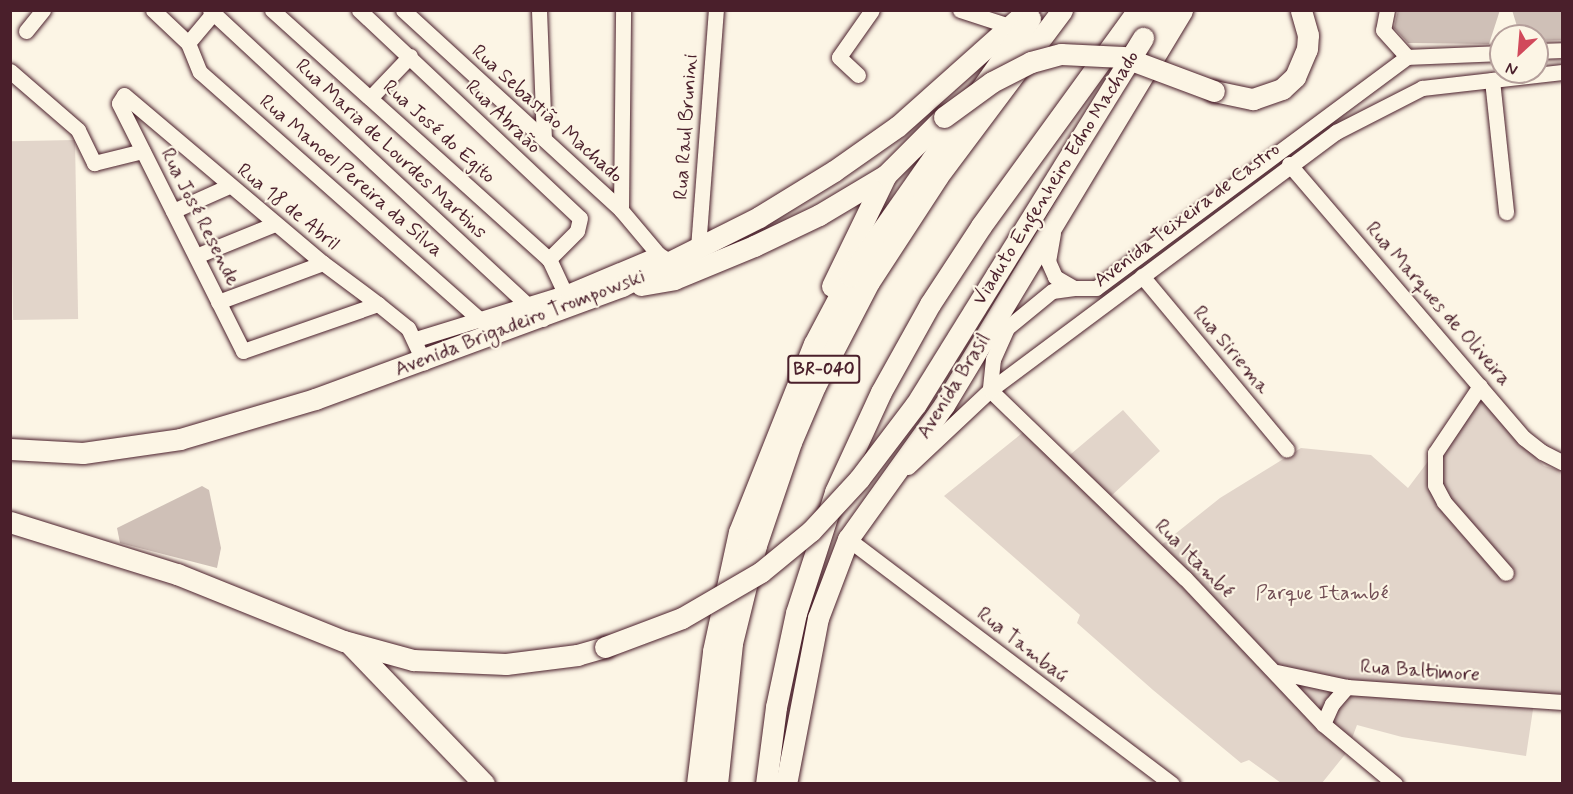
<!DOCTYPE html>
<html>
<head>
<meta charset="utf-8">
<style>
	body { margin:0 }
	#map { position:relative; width:1573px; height:794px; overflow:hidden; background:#fcf5e5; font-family:Mynerve,sans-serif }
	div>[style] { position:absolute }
	.green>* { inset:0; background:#e2d5ca; transform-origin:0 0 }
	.building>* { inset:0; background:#cfc0b7 }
	.roads { filter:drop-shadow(0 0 2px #4a1f2b) drop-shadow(0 0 2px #4a1f2b) }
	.minor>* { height:15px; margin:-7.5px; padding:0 7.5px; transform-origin:7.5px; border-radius:7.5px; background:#fcf5e5 }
	.highway>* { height:21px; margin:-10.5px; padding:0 10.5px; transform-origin:10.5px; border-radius:10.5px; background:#fcf5e5 }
	.bridges { filter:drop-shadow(0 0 2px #4a1f2b) drop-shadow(0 0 2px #4a1f2b) }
	.highway-bridge>* { height:21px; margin:-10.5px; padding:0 10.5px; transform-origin:10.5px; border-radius:10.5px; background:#fcf5e5 }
	span { translate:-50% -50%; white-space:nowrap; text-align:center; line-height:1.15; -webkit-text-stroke:4.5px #fcf5e5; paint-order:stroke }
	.shield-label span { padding:2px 4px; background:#fcf5e5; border:2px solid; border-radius:4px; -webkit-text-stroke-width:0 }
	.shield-label { font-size:18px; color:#4a1f2b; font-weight:700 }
	.street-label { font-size:20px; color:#4a1f2b }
	.park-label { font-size:20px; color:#704c53 }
	.frame { position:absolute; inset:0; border:12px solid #4a1f2b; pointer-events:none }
	.north { position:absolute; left:1489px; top:24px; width:60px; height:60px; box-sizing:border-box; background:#fcf5e5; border:2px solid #b59f9b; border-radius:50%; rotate:206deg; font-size:16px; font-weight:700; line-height:24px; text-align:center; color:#4a1f2b }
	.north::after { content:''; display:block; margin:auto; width:21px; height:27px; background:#d1495b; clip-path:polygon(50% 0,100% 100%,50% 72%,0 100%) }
</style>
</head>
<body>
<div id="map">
	<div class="green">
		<div style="left:75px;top:140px;width:179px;height:65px;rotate:89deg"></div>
		<div style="clip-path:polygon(1478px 395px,1544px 466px,1562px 471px,1562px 698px,1535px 696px,1526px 756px,1402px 737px,1357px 725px,1347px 752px,1322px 783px,1281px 783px,1249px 760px,1241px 763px,1153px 690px,1077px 623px,1080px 615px,944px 496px,1026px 430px,1065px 459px,1123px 410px,1160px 451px,1111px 496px,1160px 546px,1220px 498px,1301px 448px,1371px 455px,1408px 488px)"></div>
	</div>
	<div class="building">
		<div style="clip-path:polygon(1398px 10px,1500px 10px,1489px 44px,1408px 43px,1394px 28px)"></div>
		<div style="clip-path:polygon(1512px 10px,1563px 10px,1563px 40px,1537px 41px,1537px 36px,1520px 36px)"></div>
		<div style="clip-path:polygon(202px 486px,209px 490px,221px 548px,217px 568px,120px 543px,117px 528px)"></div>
	</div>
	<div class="roads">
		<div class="minor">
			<div style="left:153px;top:10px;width:48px;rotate:43.3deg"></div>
			<div style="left:188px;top:43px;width:31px;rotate:68deg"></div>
			<div style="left:200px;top:72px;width:397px;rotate:41.5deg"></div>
			<div style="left:210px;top:10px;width:454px;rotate:42.9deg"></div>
			<div style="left:272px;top:10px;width:372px;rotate:42deg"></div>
			<div style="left:549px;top:259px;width:38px;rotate:65deg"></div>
			<div style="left:359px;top:10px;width:303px;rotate:43.3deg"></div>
			<div style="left:580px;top:218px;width:13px;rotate:103deg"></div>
			<div style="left:577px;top:231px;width:40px;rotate:135deg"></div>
			<div style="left:403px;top:10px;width:296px;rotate:42.5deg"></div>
			<div style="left:621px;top:210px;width:57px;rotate:49.9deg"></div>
			<div style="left:539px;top:10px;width:129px;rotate:87.8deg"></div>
			<div style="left:960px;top:10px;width:52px;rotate:18.1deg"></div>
			<div style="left:1387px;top:10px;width:20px;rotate:101deg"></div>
			<div style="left:1383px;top:30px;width:36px;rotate:48deg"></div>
			<div style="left:26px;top:31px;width:27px;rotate:-51deg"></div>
			<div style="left:188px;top:43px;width:39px;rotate:-50deg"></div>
			<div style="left:1537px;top:51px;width:25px;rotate:-2deg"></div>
			<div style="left:10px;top:71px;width:90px;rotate:40.9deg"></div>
			<div style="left:78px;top:130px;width:37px;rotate:64deg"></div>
			<div style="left:94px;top:163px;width:50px;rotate:-13.8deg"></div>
			<div style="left:858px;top:75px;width:26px;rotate:-137deg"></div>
			<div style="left:839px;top:57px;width:57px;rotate:-54.9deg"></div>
			<div style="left:1492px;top:80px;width:133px;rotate:83.9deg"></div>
			<div style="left:370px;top:98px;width:58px;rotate:-46.4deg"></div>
			<div style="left:1289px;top:164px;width:361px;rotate:49.4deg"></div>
			<div style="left:1524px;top:438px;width:23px;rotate:38deg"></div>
			<div style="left:1542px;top:452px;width:22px;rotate:27deg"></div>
			<div style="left:621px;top:210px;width:200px;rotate:-89.4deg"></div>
			<div style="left:173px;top:211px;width:61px;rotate:-24.1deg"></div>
			<div style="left:1053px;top:233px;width:28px;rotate:100deg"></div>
			<div style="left:1048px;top:261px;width:17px;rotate:66deg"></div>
			<div style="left:1055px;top:277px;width:22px;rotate:30deg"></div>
			<div style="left:1074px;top:288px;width:22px"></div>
			<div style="left:1096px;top:288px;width:387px;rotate:-36.6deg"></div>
			<div style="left:1407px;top:57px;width:94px;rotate:-2.4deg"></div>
			<div style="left:698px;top:248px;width:239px;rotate:-85.7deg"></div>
			<div style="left:196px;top:256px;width:85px;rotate:-22.1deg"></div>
			<div style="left:1142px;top:276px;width:226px;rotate:50.2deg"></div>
			<div style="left:1074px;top:288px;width:22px;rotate:172deg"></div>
			<div style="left:1052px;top:291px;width:58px;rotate:140.6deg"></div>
			<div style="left:1007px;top:328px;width:34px;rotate:114deg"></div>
			<div style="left:993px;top:359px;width:31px;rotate:96deg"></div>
			<div style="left:990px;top:390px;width:271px;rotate:44deg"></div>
			<div style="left:1185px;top:578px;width:201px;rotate:46.6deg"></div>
			<div style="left:1323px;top:724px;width:94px;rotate:39.8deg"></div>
			<div style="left:218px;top:302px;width:112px;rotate:-20.4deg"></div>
			<div style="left:378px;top:304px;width:143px;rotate:160.8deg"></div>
			<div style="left:243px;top:351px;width:277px;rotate:-116.6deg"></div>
			<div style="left:119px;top:103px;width:9px;rotate:-58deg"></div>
			<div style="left:124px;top:95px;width:260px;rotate:40.2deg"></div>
			<div style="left:323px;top:263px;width:69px;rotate:36.7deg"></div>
			<div style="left:378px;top:304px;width:38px;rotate:39deg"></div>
			<div style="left:408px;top:328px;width:38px;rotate:65deg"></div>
			<div style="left:416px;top:339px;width:156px;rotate:-17.2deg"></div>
			<div style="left:565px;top:293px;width:101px;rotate:-22.8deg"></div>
			<div style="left:658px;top:254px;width:9px;rotate:32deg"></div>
			<div style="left:1480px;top:386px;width:81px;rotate:123.9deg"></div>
			<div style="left:1435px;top:453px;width:32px;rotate:90deg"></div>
			<div style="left:1435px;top:485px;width:19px;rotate:62deg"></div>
			<div style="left:1444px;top:502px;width:94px;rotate:48.9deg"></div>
			<div style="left:908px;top:467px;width:112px;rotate:-43.2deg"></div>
			<div style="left:990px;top:390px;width:432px;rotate:-36.7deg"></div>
			<div style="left:1336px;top:132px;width:97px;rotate:-27.1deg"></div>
			<div style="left:1422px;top:88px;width:141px;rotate:-6.5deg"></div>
			<div style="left:848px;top:539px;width:406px;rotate:37.1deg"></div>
			<div style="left:1277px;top:672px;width:72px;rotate:12.1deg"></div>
			<div style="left:1347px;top:687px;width:216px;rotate:4deg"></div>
			<div style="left:1323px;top:724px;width:22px;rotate:-66deg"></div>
			<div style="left:1332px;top:704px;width:23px;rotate:-49deg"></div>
		</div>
		<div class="highway">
			<div style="left:1143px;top:38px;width:33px;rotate:-57deg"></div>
			<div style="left:1214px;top:91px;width:40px;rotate:12deg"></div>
			<div style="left:1253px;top:99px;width:31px;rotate:-19deg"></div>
			<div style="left:1282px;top:89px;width:18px;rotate:-43deg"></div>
			<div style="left:1295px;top:77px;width:30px;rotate:-67deg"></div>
			<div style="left:1307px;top:49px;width:14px;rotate:-86deg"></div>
			<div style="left:1308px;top:35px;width:26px;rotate:-106deg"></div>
			<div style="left:641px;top:285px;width:34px;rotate:-10deg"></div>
			<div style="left:674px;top:279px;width:87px;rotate:-22.4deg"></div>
			<div style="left:754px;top:246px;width:72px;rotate:-25.5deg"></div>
			<div style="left:819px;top:215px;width:78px;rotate:-30.8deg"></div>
			<div style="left:832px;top:286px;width:123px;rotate:-64.1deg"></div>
			<div style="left:886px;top:175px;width:82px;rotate:-45deg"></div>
			<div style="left:10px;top:449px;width:73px;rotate:3.1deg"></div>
			<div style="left:83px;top:453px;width:98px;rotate:-8.2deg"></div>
			<div style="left:180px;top:439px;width:141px;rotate:-16.5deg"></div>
			<div style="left:315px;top:399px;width:327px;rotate:-20.2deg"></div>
			<div style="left:622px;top:286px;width:153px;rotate:-26.7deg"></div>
			<div style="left:759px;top:217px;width:88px;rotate:-31.5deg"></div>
			<div style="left:834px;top:171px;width:78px;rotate:-35.1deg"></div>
			<div style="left:898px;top:126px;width:174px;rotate:-41.7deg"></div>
			<div style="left:10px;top:522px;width:175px;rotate:17.3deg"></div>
			<div style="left:177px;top:574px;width:180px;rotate:21.9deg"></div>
			<div style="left:344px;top:641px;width:72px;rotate:15.4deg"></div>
			<div style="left:413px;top:660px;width:93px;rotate:2.5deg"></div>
			<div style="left:506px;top:664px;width:72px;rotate:-7.2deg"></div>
			<div style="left:577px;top:655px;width:29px;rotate:-16deg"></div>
			<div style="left:349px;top:643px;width:195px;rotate:46.2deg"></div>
			<div style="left:697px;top:784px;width:134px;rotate:-83.1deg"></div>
			<div style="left:713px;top:651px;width:122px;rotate:-77.7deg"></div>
			<div style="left:739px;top:532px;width:202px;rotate:-68.3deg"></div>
			<div style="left:814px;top:344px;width:77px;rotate:-62.1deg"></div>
			<div style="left:850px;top:276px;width:314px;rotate:-55deg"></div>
			<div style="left:717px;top:784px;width:142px;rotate:-83.9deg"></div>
			<div style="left:732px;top:643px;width:101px;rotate:-76.2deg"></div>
			<div style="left:756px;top:545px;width:109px;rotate:-71.2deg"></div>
			<div style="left:791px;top:442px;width:61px;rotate:-66.8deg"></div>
			<div style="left:815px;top:386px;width:117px;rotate:-62.6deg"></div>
			<div style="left:869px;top:282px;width:126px;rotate:-56.9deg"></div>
			<div style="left:938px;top:176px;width:207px;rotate:-53.2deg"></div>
			<div style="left:766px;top:784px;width:78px;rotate:-82.6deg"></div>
			<div style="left:776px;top:707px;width:96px;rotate:-78deg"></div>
			<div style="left:796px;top:613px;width:127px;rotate:-72.1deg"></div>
			<div style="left:835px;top:492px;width:110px;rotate:-65.3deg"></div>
			<div style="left:881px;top:392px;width:101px;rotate:-60.9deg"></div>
			<div style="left:930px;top:304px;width:93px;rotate:-56.8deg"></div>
			<div style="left:981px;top:226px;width:267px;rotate:-54deg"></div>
			<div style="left:786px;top:784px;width:169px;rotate:-79.1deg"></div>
			<div style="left:818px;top:618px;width:85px;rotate:-69.2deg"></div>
			<div style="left:848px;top:539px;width:165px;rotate:-54.4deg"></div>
			<div style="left:944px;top:405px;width:461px;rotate:-58.9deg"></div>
		</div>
	</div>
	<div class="bridges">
		<div class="highway-bridge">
			<div style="left:944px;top:117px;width:59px;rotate:-36.1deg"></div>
			<div style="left:992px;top:82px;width:44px;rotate:-27.1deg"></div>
			<div style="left:1031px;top:62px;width:31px;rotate:-15deg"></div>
			<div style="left:1061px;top:54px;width:62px;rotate:2.8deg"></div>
			<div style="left:1123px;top:57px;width:97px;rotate:20.5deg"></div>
			<div style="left:605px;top:647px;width:82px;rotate:-20.6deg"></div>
			<div style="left:682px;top:618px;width:91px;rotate:-30.2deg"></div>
			<div style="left:761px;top:572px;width:65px;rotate:-39.4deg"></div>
			<div style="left:811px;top:531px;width:71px;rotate:-47.3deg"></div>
			<div style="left:859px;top:479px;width:94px;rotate:-52.8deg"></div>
			<div style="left:916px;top:404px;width:431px;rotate:-58.2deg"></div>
		</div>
	</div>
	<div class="shield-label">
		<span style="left:824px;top:369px">BR-040</span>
	</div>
	<div class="street-label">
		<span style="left:547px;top:114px;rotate:42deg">Rua Sebastião Machado</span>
		<span style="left:503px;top:117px;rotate:44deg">Rua Abraão</span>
		<span style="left:686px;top:127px;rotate:-86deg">Rua Raul Brunini</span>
		<span style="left:439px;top:132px;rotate:42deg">Rua José do Egito</span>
		<span style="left:391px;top:149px;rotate:43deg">Rua Maria de Lourdes Martins</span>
		<span style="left:351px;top:176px;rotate:41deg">Rua Manoel Pereira da Silva</span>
		<span style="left:1056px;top:178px;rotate:-58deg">Viaduto Engenheiro Edno Machado</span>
		<span style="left:288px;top:207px;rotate:39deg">Rua 18 de Abril</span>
		<span style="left:1187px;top:215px;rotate:-37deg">Avenida Teixeira de Castro</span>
		<span style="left:200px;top:217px;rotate:63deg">Rua José Resende</span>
		<span style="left:1438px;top:304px;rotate:49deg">Rua Marques de Oliveira</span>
		<span style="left:520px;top:323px;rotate:-21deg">Avenida Brigadeiro Trompowski</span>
		<span style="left:1231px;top:350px;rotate:50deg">Rua Siriema</span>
		<span style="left:954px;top:386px;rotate:-58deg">Avenida Brasil</span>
		<span style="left:1194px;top:559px;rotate:45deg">Rua Itambé</span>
		<span style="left:1022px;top:645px;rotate:38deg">Rua Tambaú</span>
		<span style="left:1420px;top:671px;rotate:4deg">Rua Baltimore</span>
	</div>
	<div class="park-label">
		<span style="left:1322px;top:593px">Parque Itambé</span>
	</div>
	<div class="frame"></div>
	<div class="north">N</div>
</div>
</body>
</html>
